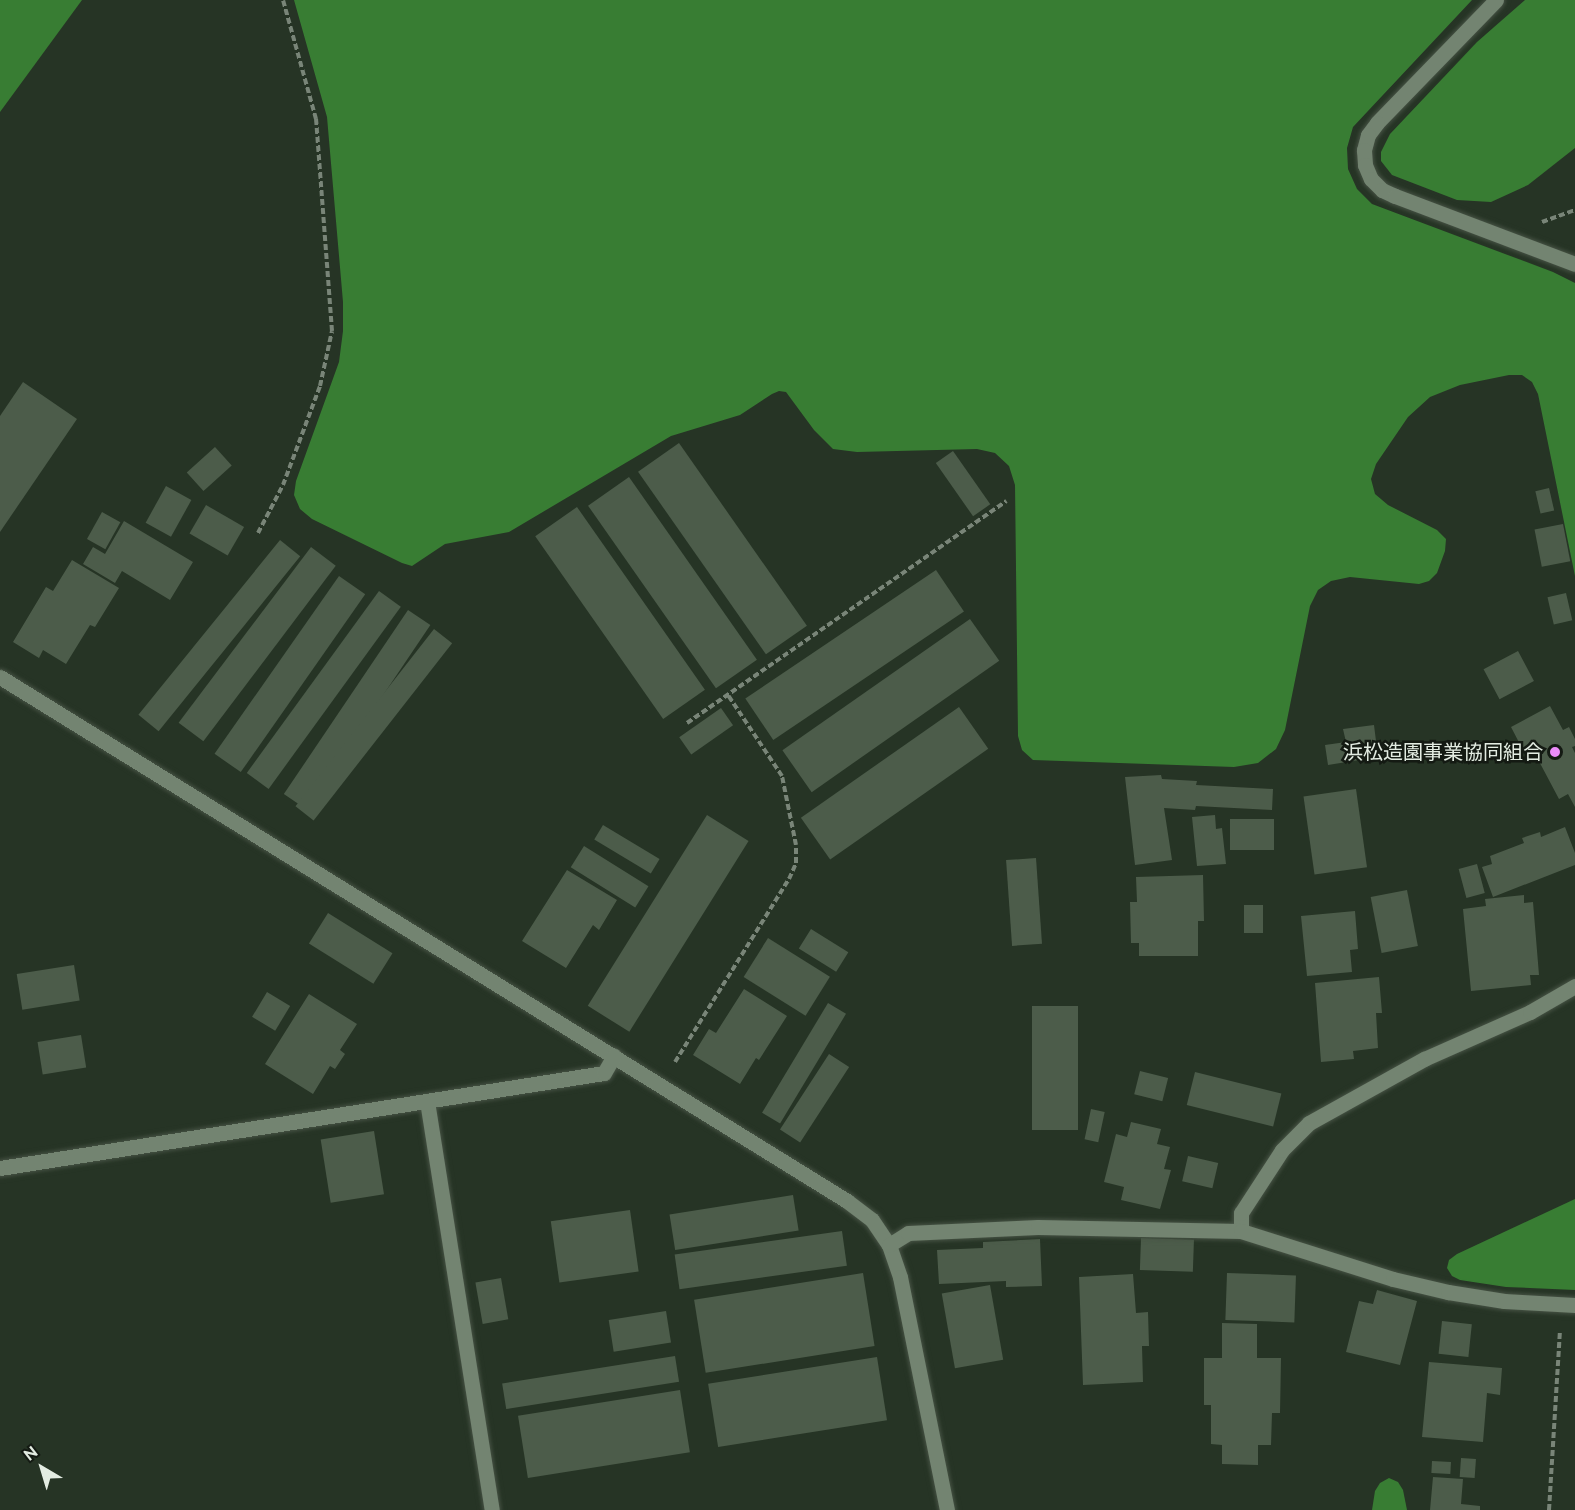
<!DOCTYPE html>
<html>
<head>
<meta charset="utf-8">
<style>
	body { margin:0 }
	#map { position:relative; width:1575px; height:1510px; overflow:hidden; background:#263425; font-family:Raleway,"Noto Sans JP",sans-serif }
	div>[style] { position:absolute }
	.forest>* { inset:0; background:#387d33 }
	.building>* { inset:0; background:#4c5c4a; transform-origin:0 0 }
	.path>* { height:4px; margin-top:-2px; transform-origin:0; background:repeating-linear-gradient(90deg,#798578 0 6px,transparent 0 9px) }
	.roads { filter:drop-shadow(0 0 2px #465244) drop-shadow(0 0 2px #465244) }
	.minor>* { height:15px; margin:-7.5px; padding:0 7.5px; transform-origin:7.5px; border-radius:7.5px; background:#738471 }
	.dots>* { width:16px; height:16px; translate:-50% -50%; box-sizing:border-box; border:3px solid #141a13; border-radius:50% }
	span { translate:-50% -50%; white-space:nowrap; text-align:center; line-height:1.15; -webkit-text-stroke:5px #141a13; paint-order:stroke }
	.poi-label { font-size:20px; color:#e3ece2 }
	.right { translate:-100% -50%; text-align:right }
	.north { position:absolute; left:12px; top:1438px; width:60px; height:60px; -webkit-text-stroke:4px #141a13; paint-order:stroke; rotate:322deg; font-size:16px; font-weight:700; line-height:24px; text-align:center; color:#e3ece2 }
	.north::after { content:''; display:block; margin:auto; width:21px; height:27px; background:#e3ece2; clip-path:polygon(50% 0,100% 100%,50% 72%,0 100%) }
</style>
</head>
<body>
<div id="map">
	<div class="forest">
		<div style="clip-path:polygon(0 0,82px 0,0 112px)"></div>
		<div style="clip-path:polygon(294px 0,1472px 0,1353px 127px,1347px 148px,1348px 169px,1357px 189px,1372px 204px,1553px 272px,1575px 283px,1575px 576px,1538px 394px,1532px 382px,1522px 375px,1509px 375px,1460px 385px,1430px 397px,1408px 417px,1376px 464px,1371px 479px,1375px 494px,1388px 505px,1437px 530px,1446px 539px,1445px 551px,1437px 573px,1429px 581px,1419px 584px,1350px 577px,1331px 581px,1318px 590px,1310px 606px,1285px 730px,1276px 749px,1258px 763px,1234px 767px,1033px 760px,1022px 750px,1018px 736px,1015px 485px,1009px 466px,995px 453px,977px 449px,857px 452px,833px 449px,814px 430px,786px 392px,779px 391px,772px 394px,740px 415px,671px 436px,509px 532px,445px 544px,412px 566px,402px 563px,312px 519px,300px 509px,294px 495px,296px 481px,339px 362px,343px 331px,343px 302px,327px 117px)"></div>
		<div style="clip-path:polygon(1525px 0,1575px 0,1575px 148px,1528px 185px,1491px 202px,1457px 200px,1392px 175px,1381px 161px,1381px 152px,1390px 134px,1477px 42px)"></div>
		<div style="clip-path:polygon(1575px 1199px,1575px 1290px,1506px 1287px,1460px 1280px,1452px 1276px,1447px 1268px,1449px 1260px,1457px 1254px)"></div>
		<div style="clip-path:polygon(1389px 1478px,1398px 1482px,1403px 1490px,1407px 1510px,1372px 1510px,1375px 1491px,1380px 1483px)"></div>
	</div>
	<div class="building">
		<div style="clip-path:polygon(23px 382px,77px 419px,0 532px,0 416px)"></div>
		<div style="left:679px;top:443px;width:223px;height:50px;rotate:55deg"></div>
		<div style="left:215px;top:447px;width:25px;height:38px;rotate:48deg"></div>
		<div style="left:953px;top:451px;width:65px;height:21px;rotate:55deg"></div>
		<div style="left:629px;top:477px;width:223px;height:50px;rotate:55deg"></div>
		<div style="left:166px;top:486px;width:29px;height:42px;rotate:29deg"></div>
		<div style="left:1549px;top:488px;width:23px;height:14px;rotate:77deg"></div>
		<div style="left:206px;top:505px;width:44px;height:33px;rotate:30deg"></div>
		<div style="left:577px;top:507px;width:223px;height:51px;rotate:55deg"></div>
		<div style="left:102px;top:512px;width:21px;height:31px;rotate:29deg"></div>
		<div style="clip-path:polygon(124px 521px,193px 562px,170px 600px,122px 571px,115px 583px,83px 564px,93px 547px,105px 554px)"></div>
		<div style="left:1563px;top:524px;width:38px;height:29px;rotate:79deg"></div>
		<div style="left:280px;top:540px;width:26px;height:225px;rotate:39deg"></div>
		<div style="left:311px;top:547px;width:31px;height:220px;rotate:37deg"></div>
		<div style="clip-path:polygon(72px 560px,119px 588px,95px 627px,90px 625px,66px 664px,43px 650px,39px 658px,13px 642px,46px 587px,53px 591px)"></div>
		<div style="left:936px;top:570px;width:50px;height:230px;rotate:56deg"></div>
		<div style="left:339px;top:576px;width:32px;height:217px;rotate:35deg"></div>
		<div style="left:379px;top:591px;width:27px;height:225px;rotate:36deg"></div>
		<div style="left:1566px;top:593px;width:28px;height:19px;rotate:77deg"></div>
		<div style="left:408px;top:610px;width:27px;height:222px;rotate:34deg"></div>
		<div style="left:970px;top:619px;width:51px;height:229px;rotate:55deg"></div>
		<div style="left:434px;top:629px;width:23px;height:225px;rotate:38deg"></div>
		<div style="left:1518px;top:651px;width:34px;height:39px;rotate:62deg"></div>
		<div style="clip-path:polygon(1550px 706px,1563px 730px,1569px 727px,1575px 739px,1575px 746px,1572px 747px,1575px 753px,1575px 807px,1568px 794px,1559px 799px,1533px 750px,1525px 754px,1511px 727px)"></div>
		<div style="left:959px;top:707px;width:51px;height:193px;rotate:55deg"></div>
		<div style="left:721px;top:708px;width:21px;height:51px;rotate:55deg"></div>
		<div style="clip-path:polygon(1374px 725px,1378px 757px,1328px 765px,1325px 745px,1346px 742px,1343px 729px)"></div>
		<div style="clip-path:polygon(1161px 775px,1162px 779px,1197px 781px,1196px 785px,1273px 789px,1272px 810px,1196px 806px,1195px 810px,1164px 808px,1172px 860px,1135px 865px,1125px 777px)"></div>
		<div style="left:1356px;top:789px;width:79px;height:53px;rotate:82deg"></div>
		<div style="left:707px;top:815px;width:49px;height:225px;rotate:32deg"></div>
		<div style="clip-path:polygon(1215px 815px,1216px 829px,1222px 828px,1226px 864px,1197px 866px,1192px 817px)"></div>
		<div style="left:1274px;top:819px;width:31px;height:44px;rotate:90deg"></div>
		<div style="left:603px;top:825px;width:66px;height:17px;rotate:31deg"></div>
		<div style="clip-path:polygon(1565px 827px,1575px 853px,1575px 865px,1493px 897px,1482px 867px,1492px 864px,1490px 856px,1524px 843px,1522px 838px,1540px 832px,1541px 837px)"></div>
		<div style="left:584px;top:846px;width:76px;height:25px;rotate:32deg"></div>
		<div style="left:1036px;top:858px;width:86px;height:30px;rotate:86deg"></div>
		<div style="left:1477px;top:864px;width:30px;height:19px;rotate:75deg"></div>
		<div style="clip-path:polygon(567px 870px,617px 900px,599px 930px,593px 925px,566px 968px,522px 941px)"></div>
		<div style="clip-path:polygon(1203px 875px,1204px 921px,1198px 921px,1198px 956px,1139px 956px,1139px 943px,1131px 943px,1130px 902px,1137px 902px,1136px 877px)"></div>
		<div style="left:1407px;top:890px;width:57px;height:37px;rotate:79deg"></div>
		<div style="clip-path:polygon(1524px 895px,1524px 903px,1533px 902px,1539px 975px,1530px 975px,1531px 985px,1471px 991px,1463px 909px,1486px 906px,1485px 899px)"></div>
		<div style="left:1244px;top:905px;width:19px;height:28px"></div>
		<div style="clip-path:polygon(1355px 911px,1358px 949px,1350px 950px,1352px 972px,1307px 976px,1301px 916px)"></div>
		<div style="left:328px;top:913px;width:76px;height:36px;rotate:32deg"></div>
		<div style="left:811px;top:929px;width:44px;height:23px;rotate:32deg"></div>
		<div style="left:768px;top:938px;width:73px;height:46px;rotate:32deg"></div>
		<div style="left:74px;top:965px;width:36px;height:58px;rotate:81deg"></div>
		<div style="clip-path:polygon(1379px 977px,1382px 1013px,1376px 1013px,1378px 1048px,1353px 1051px,1354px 1059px,1321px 1062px,1315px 983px)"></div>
		<div style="clip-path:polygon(744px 989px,787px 1016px,759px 1060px,756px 1058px,740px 1084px,693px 1055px,709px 1029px,716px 1033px)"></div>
		<div style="left:267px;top:992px;width:27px;height:29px;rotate:31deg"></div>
		<div style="clip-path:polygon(309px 994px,357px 1024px,340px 1050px,345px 1054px,335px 1069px,330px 1066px,313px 1094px,265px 1064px)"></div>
		<div style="left:828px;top:1003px;width:21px;height:128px;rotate:31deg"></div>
		<div style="left:1032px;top:1006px;width:46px;height:124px"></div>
		<div style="left:81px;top:1035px;width:33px;height:44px;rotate:81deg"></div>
		<div style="left:829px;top:1054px;width:24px;height:90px;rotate:33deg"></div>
		<div style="left:1140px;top:1071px;width:29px;height:24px;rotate:14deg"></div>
		<div style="left:1195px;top:1072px;width:89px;height:34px;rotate:14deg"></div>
		<div style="left:1091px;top:1109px;width:14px;height:31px;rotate:12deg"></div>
		<div style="clip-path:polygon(1131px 1122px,1161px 1129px,1157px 1144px,1170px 1147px,1164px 1169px,1171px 1170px,1160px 1209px,1121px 1200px,1124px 1187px,1104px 1182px,1116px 1134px,1127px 1137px)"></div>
		<div style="left:374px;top:1131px;width:64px;height:54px;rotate:81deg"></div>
		<div style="left:1188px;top:1156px;width:31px;height:26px;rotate:13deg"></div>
		<div style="left:793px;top:1195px;width:36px;height:125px;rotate:81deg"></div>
		<div style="left:630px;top:1210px;width:62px;height:80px;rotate:82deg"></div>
		<div style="left:842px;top:1231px;width:35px;height:169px;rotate:82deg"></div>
		<div style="left:1141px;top:1238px;width:53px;height:32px;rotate:2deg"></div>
		<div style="clip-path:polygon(1040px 1239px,1042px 1286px,1006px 1287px,1006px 1281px,939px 1284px,937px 1250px,983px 1248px,983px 1242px)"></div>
		<div style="left:863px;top:1273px;width:74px;height:171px;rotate:81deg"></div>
		<div style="left:1227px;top:1273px;width:69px;height:47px;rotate:2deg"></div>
		<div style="clip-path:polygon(1133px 1274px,1136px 1313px,1148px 1312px,1149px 1346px,1142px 1346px,1143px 1382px,1083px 1385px,1079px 1277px)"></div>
		<div style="left:501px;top:1278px;width:42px;height:26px;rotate:80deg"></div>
		<div style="left:990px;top:1285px;width:76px;height:49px;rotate:80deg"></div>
		<div style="clip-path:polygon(1377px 1290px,1417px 1301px,1400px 1365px,1346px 1352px,1359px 1301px,1373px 1304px)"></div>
		<div style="left:666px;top:1311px;width:32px;height:58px;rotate:81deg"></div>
		<div style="left:1442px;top:1321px;width:30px;height:33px;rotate:6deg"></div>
		<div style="clip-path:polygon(1222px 1323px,1257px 1324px,1257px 1358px,1281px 1358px,1280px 1413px,1272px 1413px,1271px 1445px,1258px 1445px,1258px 1465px,1222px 1464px,1222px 1445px,1211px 1444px,1211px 1405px,1204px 1405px,1204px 1358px,1222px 1358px)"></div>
		<div style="left:675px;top:1356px;width:26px;height:175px;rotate:81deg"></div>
		<div style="left:877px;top:1357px;width:64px;height:171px;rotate:81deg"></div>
		<div style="clip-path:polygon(1429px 1362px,1502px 1368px,1500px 1395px,1487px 1393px,1483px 1442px,1422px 1437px)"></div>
		<div style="left:680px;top:1390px;width:63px;height:164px;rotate:81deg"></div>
		<div style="left:1461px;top:1458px;width:15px;height:19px;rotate:4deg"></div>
		<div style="left:1432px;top:1461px;width:19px;height:12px;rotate:3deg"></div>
		<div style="clip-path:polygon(1433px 1477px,1463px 1479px,1461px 1504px,1480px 1506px,1480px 1510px,1430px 1510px)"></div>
	</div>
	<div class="path">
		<div style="left:1542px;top:222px;width:35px;rotate:-20deg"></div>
		<div style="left:258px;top:533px;width:54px;rotate:-62.5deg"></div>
		<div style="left:283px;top:485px;width:106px;rotate:-69.5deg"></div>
		<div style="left:320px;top:386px;width:56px;rotate:-77.7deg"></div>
		<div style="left:332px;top:331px;width:213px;rotate:-94.3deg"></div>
		<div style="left:316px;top:119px;width:123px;rotate:-105.5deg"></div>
		<div style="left:687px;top:723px;width:389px;rotate:-34.8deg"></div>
		<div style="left:675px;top:1062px;width:216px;rotate:-58.1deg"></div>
		<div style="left:789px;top:879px;width:17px;rotate:-66deg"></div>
		<div style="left:796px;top:863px;width:18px;rotate:-90deg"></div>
		<div style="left:796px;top:845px;width:70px;rotate:-101.5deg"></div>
		<div style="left:782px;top:776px;width:97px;rotate:-123.7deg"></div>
		<div style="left:1549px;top:1510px;width:179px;rotate:-86.5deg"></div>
	</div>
	<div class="roads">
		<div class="minor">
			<div style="left:1496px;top:0;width:171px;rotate:134.1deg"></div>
			<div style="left:1377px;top:123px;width:15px;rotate:127deg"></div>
			<div style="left:1368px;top:135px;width:16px;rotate:105deg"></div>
			<div style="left:1364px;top:150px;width:15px;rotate:86deg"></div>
			<div style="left:1365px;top:165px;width:15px;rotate:67deg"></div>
			<div style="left:1371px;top:179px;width:16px;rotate:45deg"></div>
			<div style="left:1382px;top:190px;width:14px;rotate:25deg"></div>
			<div style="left:1395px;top:196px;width:192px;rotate:20.7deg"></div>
			<div style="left:0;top:677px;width:996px;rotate:31.74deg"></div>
			<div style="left:847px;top:1201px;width:31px;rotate:37deg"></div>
			<div style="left:872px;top:1220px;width:30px;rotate:56deg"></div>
			<div style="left:889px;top:1245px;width:34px;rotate:71deg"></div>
			<div style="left:900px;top:1277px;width:238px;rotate:78.6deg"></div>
			<div style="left:427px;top:1101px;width:414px;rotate:81deg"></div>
			<div style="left:0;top:1168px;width:611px;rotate:-8.94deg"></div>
			<div style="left:604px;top:1073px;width:20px;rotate:-60deg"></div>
			<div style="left:1241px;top:1231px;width:18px;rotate:-90deg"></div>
			<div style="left:1241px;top:1213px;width:75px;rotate:-56.9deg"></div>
			<div style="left:1282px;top:1150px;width:38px;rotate:-45deg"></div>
			<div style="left:1309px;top:1123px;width:132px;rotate:-29.1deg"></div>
			<div style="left:1424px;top:1059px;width:116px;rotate:-23.9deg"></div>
			<div style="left:1530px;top:1012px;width:52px;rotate:-30deg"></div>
			<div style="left:889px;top:1245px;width:22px;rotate:-32deg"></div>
			<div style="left:908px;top:1233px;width:130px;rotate:-2.6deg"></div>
			<div style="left:1038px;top:1227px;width:203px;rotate:1.1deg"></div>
			<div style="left:1241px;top:1231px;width:159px;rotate:17.5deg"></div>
			<div style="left:1393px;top:1279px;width:57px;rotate:13.3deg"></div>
			<div style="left:1448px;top:1292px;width:57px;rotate:9.1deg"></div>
			<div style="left:1504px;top:1301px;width:71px;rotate:3.2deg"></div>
		</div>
	</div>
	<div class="dots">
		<div style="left:1555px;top:752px;background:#ec8cfa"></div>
	</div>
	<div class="poi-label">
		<span class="right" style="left:1543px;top:752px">浜松造園事業協同組合</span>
	</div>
	<div class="north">N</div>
</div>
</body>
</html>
